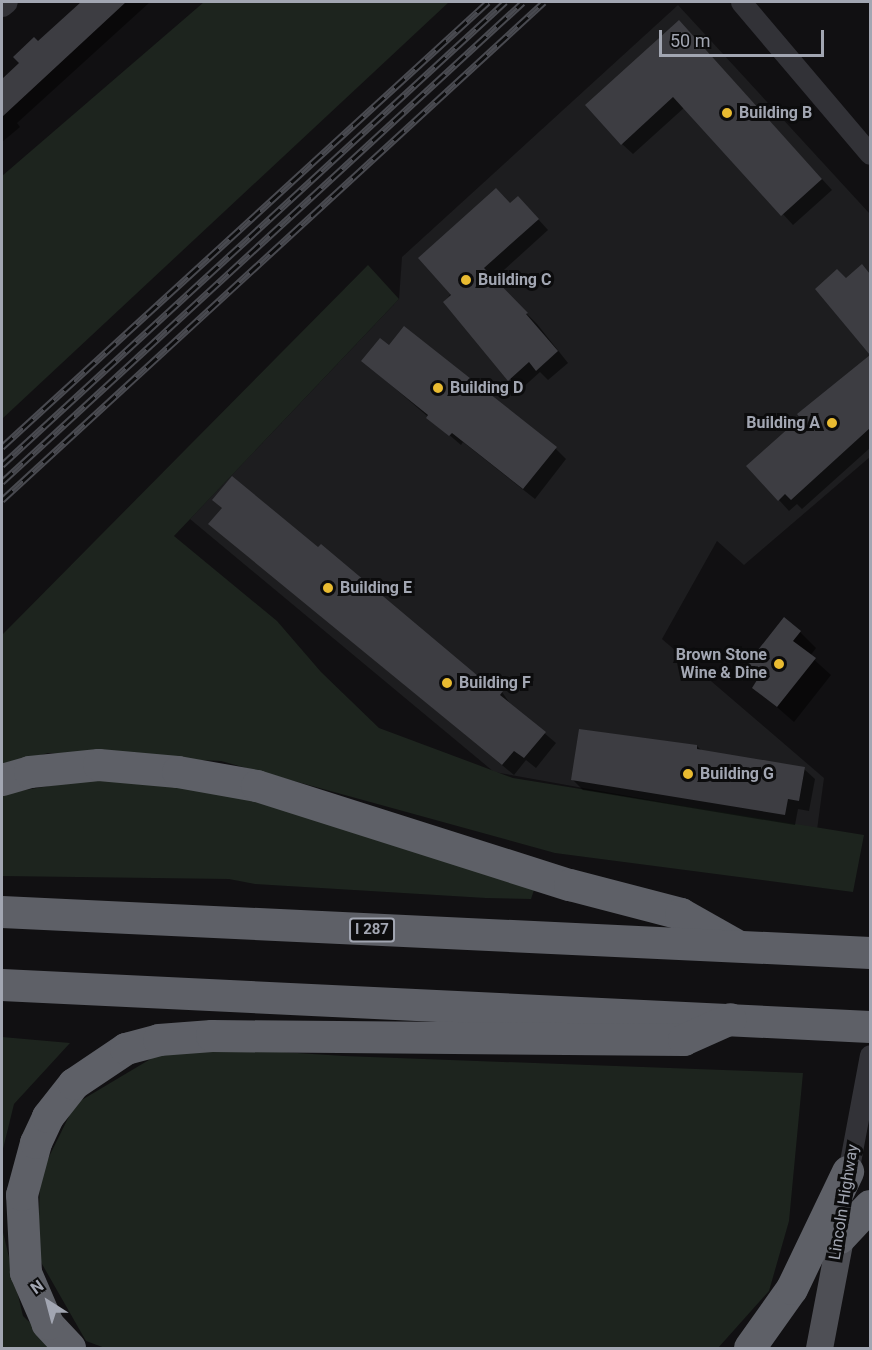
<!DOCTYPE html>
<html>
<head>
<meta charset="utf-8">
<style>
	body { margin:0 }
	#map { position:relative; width:872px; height:1350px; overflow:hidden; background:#111012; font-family:Roboto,sans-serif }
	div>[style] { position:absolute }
	.built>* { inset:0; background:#1d1d1f }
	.green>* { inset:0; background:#1d241e }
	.shadow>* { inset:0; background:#0007 }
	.building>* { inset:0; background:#3d3d42 }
	.minor>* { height:21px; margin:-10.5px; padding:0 10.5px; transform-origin:10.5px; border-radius:10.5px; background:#323237 }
	.major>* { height:27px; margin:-13.5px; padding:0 13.5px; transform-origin:13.5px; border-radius:13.5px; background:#4e4f55 }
	.highway>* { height:32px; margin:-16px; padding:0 16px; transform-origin:16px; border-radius:16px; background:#5e6067 }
	.rail>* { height:7px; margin-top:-3.5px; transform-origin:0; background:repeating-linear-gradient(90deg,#0c0c0d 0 14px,#494a50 0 28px); box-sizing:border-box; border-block:2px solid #494a50 }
	.dots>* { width:16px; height:16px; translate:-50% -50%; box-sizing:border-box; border:3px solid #0c0c0d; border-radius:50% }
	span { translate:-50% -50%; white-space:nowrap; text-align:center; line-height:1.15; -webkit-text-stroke:6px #0c0c0d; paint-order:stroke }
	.shield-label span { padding:2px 4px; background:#0c0c0d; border:2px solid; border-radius:4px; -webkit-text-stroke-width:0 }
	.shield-label { font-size:15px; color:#a2a6b2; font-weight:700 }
	.poi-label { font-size:16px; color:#a2a6b2; font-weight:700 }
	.left { translate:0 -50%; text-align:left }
	.right { translate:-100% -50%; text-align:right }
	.street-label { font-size:16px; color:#a2a6b2 }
	.frame { position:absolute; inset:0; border:3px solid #a2a6b2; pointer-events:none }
	.north { position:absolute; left:18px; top:1272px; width:60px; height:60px; -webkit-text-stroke:4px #0c0c0d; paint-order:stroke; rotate:324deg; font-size:16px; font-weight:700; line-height:24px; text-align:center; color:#a2a6b2 }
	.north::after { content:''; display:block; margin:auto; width:21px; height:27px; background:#a2a6b2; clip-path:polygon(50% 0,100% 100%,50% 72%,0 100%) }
	.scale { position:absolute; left:659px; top:30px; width:165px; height:27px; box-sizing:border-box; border:3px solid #a2a6b2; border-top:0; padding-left:8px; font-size:18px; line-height:21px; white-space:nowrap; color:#a2a6b2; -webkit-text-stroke:4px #0c0c0d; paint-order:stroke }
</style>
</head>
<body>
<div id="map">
	<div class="built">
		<div style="clip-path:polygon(678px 5px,870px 214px,870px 457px,744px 565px,717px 541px,662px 639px,824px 778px,817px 830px,494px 772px,190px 519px,399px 299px,402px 257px)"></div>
	</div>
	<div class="green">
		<div style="clip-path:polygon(204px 2px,449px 2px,2px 419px,2px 176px)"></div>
		<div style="clip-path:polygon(368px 265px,399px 299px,174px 536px,277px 621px,321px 672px,379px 728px,513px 778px,864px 835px,853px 892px,555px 853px,221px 761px,48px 753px,2px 766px,2px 635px)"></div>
		<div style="clip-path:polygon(96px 778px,207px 789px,306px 814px,534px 890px,531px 899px,486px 898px,255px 884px,229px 879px,2px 876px,2px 794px)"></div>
		<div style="clip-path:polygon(2px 1037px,70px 1043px,14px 1104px,2px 1153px)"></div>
		<div style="clip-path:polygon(174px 1045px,344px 1056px,803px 1073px,789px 1221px,769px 1291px,718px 1348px,105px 1348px,86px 1341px,38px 1257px,40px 1175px,75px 1104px)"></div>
		<div style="clip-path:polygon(2px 1228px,23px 1316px,57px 1348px,2px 1348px)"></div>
	</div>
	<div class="shadow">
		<div style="clip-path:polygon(86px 2px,150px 2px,17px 123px,20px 127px,2px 142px,2px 84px,38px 43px)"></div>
		<div style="clip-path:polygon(689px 33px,832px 190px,793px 225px,685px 107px,633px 154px,622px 144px)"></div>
		<div style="clip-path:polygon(510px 204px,528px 208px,548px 230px,493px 280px,537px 324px,568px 363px,548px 380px,540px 372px,520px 390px,445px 302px)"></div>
		<div style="clip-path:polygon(862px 266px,870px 275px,870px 354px,817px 289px,846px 280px)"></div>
		<div style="clip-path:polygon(870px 356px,870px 448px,802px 509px,797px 504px,789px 511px,779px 500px,802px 418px,799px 415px)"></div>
		<div style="clip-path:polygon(363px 361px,556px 449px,566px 459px,535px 499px,463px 442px,461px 445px)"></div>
		<div style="clip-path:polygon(210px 524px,502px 692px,511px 705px,556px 743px,536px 768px,526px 760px,514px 775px)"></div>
		<div style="clip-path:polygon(800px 632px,816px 648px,810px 656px,831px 675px,794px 722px,754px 687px,758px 682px,745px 669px)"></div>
		<div style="clip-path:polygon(697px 746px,702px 751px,804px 769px,815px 779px,809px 811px,798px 809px,795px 825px,583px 790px,572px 779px)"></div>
	</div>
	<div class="building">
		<div style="clip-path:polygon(81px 2px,126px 2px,2px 117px,2px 79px,19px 63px,13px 57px,34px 37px,38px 41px)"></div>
		<div style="clip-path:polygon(679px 20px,822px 179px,781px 216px,673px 97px,621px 145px,585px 105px)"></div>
		<div style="clip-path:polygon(496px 188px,510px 203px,518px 196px,539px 219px,484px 268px,528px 313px,526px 314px,558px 351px,536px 371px,529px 362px,508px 381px,443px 302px,451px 295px,418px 258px)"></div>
		<div style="clip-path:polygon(862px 264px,870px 274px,870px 428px,791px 500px,785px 494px,778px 501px,746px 466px,800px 418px,797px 414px,870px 355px,815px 289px,837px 269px,846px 278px)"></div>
		<div style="clip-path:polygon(404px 326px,557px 447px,523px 489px,452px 433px,449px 436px,426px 418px,428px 415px,361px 361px,380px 338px,389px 345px)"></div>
		<div style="clip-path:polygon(232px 476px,318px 547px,321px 544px,478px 676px,480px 673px,503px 691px,500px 695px,546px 732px,524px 758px,514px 751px,502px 765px,208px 524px,222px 508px,212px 500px)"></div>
		<div style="clip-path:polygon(784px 617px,801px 631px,793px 641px,816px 658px,777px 707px,752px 688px,757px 680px,743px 669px)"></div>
		<div style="clip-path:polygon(579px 729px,697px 745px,697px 749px,805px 767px,799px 801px,788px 799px,785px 815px,571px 780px)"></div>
	</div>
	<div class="minor">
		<div style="left:741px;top:2px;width:199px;rotate:49.7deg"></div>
		<div style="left:2px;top:6px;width:6px;rotate:-39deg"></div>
		<div style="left:846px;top:1183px;width:130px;rotate:-79.4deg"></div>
	</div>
	<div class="major">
		<div style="left:819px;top:1348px;width:112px;rotate:-79.2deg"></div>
	</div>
	<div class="highway">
		<div style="left:2px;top:780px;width:29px;rotate:-16deg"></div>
		<div style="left:30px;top:772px;width:69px;rotate:-5.8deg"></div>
		<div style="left:99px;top:765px;width:79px;rotate:5.1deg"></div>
		<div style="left:178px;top:772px;width:80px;rotate:10deg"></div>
		<div style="left:257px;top:786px;width:328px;rotate:17.6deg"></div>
		<div style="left:570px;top:885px;width:115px;rotate:14.6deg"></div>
		<div style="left:681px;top:914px;width:63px;rotate:29.4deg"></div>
		<div style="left:2px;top:912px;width:869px;rotate:2.7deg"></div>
		<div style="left:2px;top:985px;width:869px;rotate:2.77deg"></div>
		<div style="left:840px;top:1238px;width:44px;rotate:-46.8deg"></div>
		<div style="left:70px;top:1348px;width:33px;rotate:-133deg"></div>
		<div style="left:48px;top:1324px;width:56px;rotate:-113.3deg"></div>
		<div style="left:26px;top:1273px;width:78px;rotate:-92.9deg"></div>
		<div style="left:22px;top:1195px;width:54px;rotate:-74.9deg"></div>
		<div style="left:36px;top:1143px;width:29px;rotate:-65deg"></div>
		<div style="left:48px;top:1117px;width:42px;rotate:-51.8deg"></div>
		<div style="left:74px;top:1084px;width:63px;rotate:-33.9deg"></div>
		<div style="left:126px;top:1049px;width:34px;rotate:-15deg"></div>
		<div style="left:159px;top:1040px;width:53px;rotate:-4.3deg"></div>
		<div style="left:212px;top:1036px;width:472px;rotate:0.5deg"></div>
		<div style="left:684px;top:1040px;width:51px;rotate:-24.1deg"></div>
		<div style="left:750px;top:1348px;width:72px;rotate:-54.6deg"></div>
		<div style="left:792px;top:1289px;width:130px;rotate:-64.4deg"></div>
	</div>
	<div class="rail">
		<div style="left:2px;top:447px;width:659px;rotate:-42.48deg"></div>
		<div style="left:2px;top:465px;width:684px;rotate:-42.63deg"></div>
		<div style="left:2px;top:482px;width:708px;rotate:-42.65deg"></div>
		<div style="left:2px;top:500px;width:736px;rotate:-42.58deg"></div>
	</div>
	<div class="dots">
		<div style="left:727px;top:113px;background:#e9bb31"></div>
		<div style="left:466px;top:280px;background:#e9bb31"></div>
		<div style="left:438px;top:388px;background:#e9bb31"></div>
		<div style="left:832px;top:423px;background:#e9bb31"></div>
		<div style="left:328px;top:588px;background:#e9bb31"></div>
		<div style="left:779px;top:664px;background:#e9bb31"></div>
		<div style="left:447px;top:683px;background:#e9bb31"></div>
		<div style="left:688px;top:774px;background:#e9bb31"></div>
	</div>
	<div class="shield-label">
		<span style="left:372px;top:930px">I 287</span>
	</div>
	<div class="poi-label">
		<span class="left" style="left:739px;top:113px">Building B</span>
		<span class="left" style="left:478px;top:280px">Building C</span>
		<span class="left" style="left:450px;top:388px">Building D</span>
		<span class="right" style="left:820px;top:423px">Building A</span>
		<span class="left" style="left:340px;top:588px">Building E</span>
		<span class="right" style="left:767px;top:664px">Brown Stone<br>Wine &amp; Dine</span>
		<span class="left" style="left:459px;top:683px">Building F</span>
		<span class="left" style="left:700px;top:774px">Building G</span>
	</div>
	<div class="street-label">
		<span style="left:844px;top:1202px;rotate:-81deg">Lincoln Highway</span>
	</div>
	<div class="frame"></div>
	<div class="north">N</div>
	<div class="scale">50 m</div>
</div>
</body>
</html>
